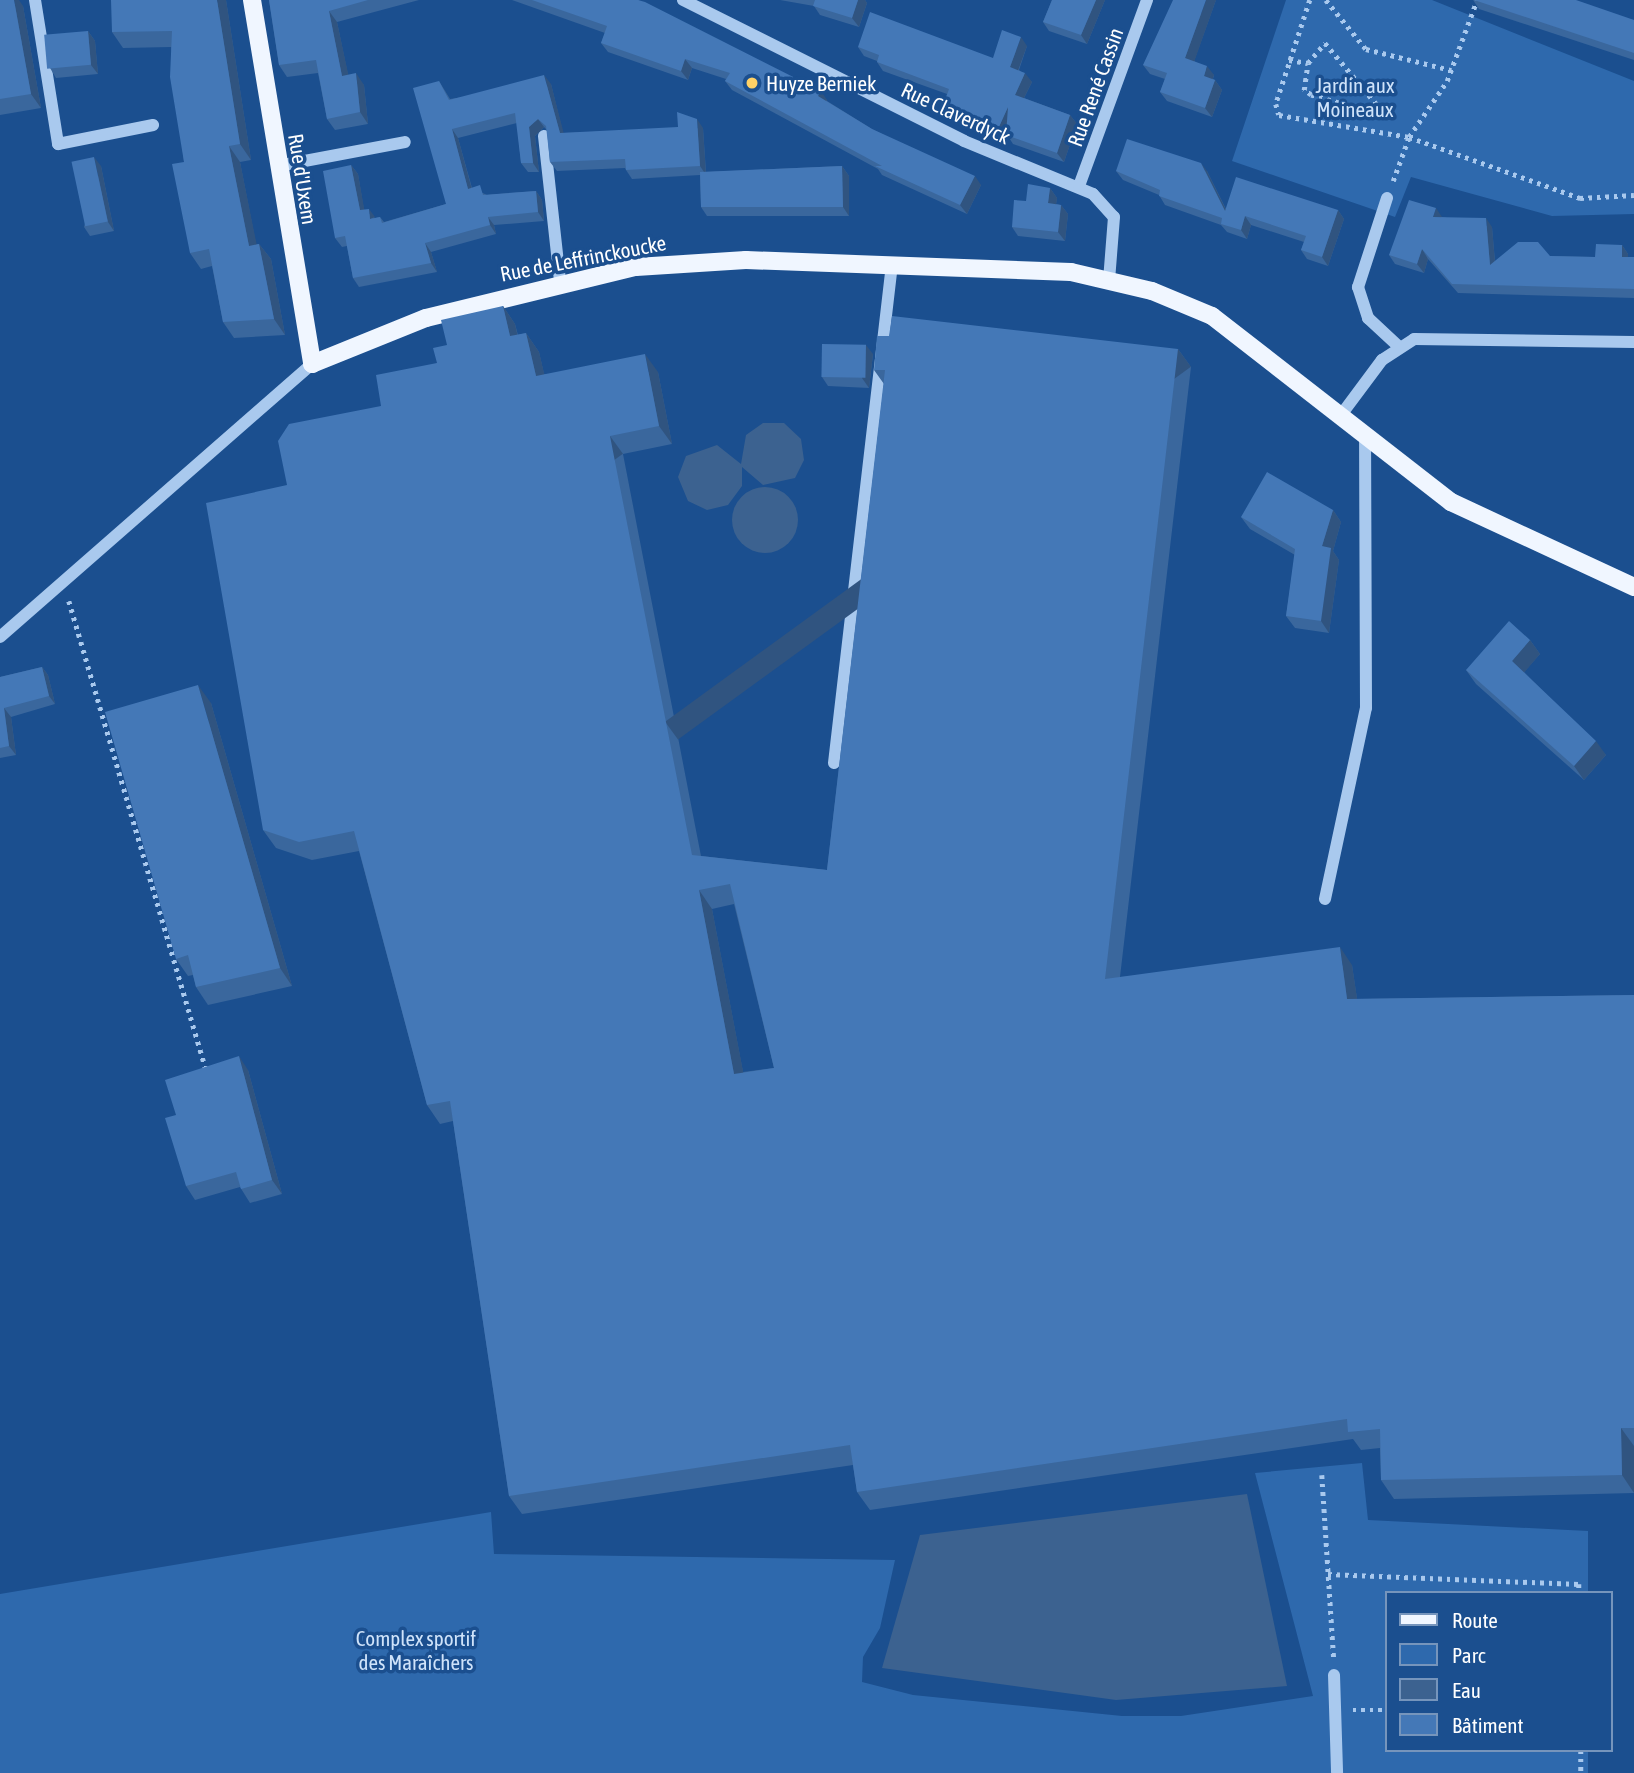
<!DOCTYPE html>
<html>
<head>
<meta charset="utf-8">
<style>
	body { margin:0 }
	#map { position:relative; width:1634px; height:1773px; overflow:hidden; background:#1b4f8f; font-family:"Asap Condensed",sans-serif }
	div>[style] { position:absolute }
	.green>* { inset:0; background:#2e69ad }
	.water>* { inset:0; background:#3c6290 }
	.round { border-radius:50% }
	.path>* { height:4.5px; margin-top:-2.25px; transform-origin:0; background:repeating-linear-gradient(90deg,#a9c9ee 0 3.5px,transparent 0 8.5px) }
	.minor>* { height:12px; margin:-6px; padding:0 6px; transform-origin:6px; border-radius:6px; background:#a9c9ee }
	.major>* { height:18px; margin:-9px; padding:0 9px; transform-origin:9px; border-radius:9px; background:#f0f6ff }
	.wall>* { inset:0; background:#3a679d }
	.shaded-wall>* { inset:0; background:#305480; transform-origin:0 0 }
	.building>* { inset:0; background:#4478b7; transform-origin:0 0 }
	.dots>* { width:19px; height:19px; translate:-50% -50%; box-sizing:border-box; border:4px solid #1b4f8f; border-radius:50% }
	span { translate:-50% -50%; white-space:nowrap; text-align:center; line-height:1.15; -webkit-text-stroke:7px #1b4f8f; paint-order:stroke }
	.poi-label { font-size:21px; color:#fff }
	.left { translate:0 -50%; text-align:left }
	.park-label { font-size:21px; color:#cfe3fa }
	.street-label { font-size:21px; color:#fff }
	.legend { position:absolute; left:1385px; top:1591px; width:228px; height:161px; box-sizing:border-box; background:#1b4f8f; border:2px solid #7695bc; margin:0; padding:9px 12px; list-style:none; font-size:21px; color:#fff }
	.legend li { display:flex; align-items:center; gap:14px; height:35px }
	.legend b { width:35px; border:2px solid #7695bc }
</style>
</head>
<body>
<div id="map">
	<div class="green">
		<div style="clip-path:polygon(1286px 0,1432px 0,1634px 81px,1634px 214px,1552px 216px,1411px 177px,1395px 217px,1232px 161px)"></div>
		<div style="clip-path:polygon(1362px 1463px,1368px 1520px,1588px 1531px,1588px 1593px,1387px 1593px,1387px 1750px,1588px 1750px,1588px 1773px,0 1773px,0 1594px,491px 1512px,494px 1554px,895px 1560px,880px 1628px,863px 1657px,862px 1682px,913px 1695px,1122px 1716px,1181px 1716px,1313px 1696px,1255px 1473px)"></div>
	</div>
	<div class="water">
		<div style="clip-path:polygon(763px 423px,784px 423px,801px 439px,804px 460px,795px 478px,763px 485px,742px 467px,742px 486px,728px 505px,707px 510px,688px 501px,678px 477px,686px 456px,717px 445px,741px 464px,746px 435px)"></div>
		<div class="round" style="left:732px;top:487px;width:66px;height:66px"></div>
		<div style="clip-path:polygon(1247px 1494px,1287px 1686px,1116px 1700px,882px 1668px,920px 1535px)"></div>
	</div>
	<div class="path">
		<div style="left:1310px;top:0;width:109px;rotate:108.1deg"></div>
		<div style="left:1276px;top:104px;width:11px;rotate:75deg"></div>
		<div style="left:1279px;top:115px;width:132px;rotate:9.6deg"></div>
		<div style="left:1409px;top:137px;width:182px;rotate:19.6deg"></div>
		<div style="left:1580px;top:198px;width:54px;rotate:-3.2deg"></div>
		<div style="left:1326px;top:0;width:63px;rotate:50.8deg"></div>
		<div style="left:1366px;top:49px;width:88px;rotate:13.9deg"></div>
		<div style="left:1289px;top:60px;width:19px;rotate:9deg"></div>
		<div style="left:1308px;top:63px;width:26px;rotate:-50deg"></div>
		<div style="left:1325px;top:43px;width:84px;rotate:49.8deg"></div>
		<div style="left:1379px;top:107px;width:16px;rotate:169deg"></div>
		<div style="left:1363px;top:110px;width:54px;rotate:-163.9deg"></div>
		<div style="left:1311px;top:95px;width:9px;rotate:-144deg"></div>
		<div style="left:1304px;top:90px;width:27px;rotate:-82deg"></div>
		<div style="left:1393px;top:181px;width:47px;rotate:-70deg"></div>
		<div style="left:1409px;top:137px;width:68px;rotate:-55.8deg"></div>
		<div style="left:1447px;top:81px;width:86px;rotate:-69.7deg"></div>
		<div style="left:69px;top:601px;width:489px;rotate:73.7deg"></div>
		<div style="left:1322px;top:1475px;width:185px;rotate:86.3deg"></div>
		<div style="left:1328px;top:1574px;width:251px;rotate:2.3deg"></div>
		<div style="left:1579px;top:1584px;width:9px;rotate:90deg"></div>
		<div style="left:1353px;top:1710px;width:34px"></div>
		<div style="left:1581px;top:1750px;width:23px;rotate:90deg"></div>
	</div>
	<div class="minor">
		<div style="left:35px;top:0;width:146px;rotate:80.9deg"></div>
		<div style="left:58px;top:144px;width:97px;rotate:-11.3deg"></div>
		<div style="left:683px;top:0;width:314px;rotate:26.6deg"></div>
		<div style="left:964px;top:141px;width:139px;rotate:22.3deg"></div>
		<div style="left:1093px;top:194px;width:31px;rotate:48deg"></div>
		<div style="left:1114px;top:217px;width:63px;rotate:94.5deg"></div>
		<div style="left:544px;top:136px;width:147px;rotate:83.7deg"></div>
		<div style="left:278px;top:166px;width:129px;rotate:-10.7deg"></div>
		<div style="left:1079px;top:186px;width:198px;rotate:-69.9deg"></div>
		<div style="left:1387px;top:198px;width:94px;rotate:108deg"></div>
		<div style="left:1358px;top:287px;width:33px;rotate:72deg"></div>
		<div style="left:1368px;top:318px;width:41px;rotate:43deg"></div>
		<div style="left:1341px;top:415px;width:69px;rotate:-53.3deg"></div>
		<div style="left:1382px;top:360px;width:38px;rotate:-33deg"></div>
		<div style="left:1414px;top:339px;width:220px;rotate:0.8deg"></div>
		<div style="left:0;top:637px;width:415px;rotate:-41.2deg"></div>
		<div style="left:834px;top:763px;width:502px;rotate:-83.37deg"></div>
		<div style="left:1325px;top:899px;width:195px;rotate:-77.9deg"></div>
		<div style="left:1366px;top:708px;width:272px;rotate:-90.2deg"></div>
		<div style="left:1334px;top:1675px;width:98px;rotate:88.2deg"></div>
	</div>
	<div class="major">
		<div style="left:252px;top:0;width:369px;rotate:80.6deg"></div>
		<div style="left:312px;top:364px;width:123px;rotate:-22deg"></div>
		<div style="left:426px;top:318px;width:216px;rotate:-13.7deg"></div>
		<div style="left:636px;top:267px;width:110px;rotate:-3.6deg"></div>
		<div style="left:746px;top:260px;width:325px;rotate:2.1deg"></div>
		<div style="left:1071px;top:272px;width:83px;rotate:13.2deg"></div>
		<div style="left:1152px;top:291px;width:65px;rotate:22.6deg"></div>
		<div style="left:1212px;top:316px;width:303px;rotate:37.9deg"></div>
		<div style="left:1451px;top:502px;width:202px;rotate:24.9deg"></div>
	</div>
	<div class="wall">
		<div style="clip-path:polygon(0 0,23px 6px,41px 108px,0 115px)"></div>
		<div style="clip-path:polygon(226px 0,251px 160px,240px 162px,256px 244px,259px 244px,271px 259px,285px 335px,234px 338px,223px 322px,212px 266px,201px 269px,190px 253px,184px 162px,171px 47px,123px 48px,112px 32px)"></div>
		<div style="clip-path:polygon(269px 0,419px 0,337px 22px,348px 75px,364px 85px,368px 124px,335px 130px,327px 119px,318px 73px,287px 77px,279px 65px)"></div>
		<div style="clip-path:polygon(512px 0,638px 0,827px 100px,827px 101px,872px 129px,981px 185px,967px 214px,882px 175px,878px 169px,732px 90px,725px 81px,726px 79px,692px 68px,688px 80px,608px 52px,601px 43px,605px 33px)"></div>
		<div style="clip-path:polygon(780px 0,865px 0,867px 3px,859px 27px,820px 15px,814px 6px)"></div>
		<div style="clip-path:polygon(1052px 0,1105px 0,1087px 44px,1049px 31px,1043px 22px)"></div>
		<div style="clip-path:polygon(1216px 0,1194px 61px,1214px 75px,1213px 79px,1215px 80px,1222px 90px,1212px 117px,1167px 101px,1160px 92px,1165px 79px,1150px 74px,1143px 65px)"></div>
		<div style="clip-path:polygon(1473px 0,1634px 20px,1634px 60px,1479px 9px)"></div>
		<div style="clip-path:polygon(88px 31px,95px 41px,98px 74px,56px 78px,50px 68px)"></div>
		<div style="clip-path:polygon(1027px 46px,1019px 70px,1032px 82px,1024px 98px,1070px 115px,1077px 124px,1064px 162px,1013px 144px,1006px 133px,1004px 138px,949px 115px,943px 106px,947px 94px,883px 71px,877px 62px,877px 61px,864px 56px,858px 47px,993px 58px)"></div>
		<div style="clip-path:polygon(439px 81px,450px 99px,551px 84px,563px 133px,703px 128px,706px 172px,842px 166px,849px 176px,849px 216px,707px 216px,701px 207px,700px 175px,632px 179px,626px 170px,625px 168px,557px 171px,550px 162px,547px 130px,544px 127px,535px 136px,539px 172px,528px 172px,521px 163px,517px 123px,458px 138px,472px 188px,487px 195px,536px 191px,542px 200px,544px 221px,494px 225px,496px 234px,431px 252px,437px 272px,359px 287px,353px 278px,347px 246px,342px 247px,335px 238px,351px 165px,358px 174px,364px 210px,375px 218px,380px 217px,384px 222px,446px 204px)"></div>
		<div style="clip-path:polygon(101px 166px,114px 231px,90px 236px,84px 227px)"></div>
		<div style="clip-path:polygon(1116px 171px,1207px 171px,1226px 209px,1338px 210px,1344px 219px,1328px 266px,1307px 259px,1301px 250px,1304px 242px,1251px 225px,1247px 239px,1227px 232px,1221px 225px,1165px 205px,1159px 195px,1123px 180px)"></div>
		<div style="clip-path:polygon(1050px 188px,1057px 198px,1056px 204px,1061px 205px,1068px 214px,1065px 241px,1018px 236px,1012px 227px,1026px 201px)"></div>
		<div style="clip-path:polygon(1442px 217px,1492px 227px,1495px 261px,1550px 256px,1595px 257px,1622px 245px,1628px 254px,1628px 257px,1634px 257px,1634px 298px,1458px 293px,1428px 259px,1424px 273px,1395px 264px,1389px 255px)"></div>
		<div style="clip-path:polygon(evenodd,503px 306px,515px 324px,518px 335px,526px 333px,539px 352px,544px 374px,658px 372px,672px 444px,623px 454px,701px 856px,827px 870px,884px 384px,874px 370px,1178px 349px,1191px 367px,1120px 977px,1352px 965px,1357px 999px,1634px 995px,1634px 1493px,1394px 1499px,1381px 1480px,1380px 1448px,1361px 1450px,1353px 1439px,870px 1510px,857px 1492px,853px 1465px,522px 1514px,509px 1496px,453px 1121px,440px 1124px,427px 1105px,359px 851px,312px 860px,276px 848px,263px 830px,287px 485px,381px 406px,437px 363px,447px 345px,503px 306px,734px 904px,774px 1068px,743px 1072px,712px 909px,734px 904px)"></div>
		<div style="clip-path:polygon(873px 354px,869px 388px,828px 386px,822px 377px)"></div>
		<div style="clip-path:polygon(1333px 510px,1341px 522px,1333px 551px,1339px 560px,1329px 633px,1295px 628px,1286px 616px,1295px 555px,1250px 529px,1241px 517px)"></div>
		<div style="clip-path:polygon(1530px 640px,1540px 654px,1524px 672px,1606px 755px,1584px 780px,1476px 684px,1466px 670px)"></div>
		<div style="clip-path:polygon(42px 667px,48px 675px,55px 704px,11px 717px,16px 755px,0 758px,0 677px)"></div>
		<div style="clip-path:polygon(211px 703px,292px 986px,208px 1005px,196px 987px,193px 975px,188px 976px,176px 959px)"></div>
		<div style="clip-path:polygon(248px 1070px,282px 1194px,250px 1203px,240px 1187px,195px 1200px,186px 1186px,176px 1115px)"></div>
	</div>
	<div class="shaded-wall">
		<div style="clip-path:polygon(14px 0,19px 0,23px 6px,41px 108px,31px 94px)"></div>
		<div style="clip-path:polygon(217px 0,226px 0,251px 160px,240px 144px)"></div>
		<div style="clip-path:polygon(858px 0,865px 0,867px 3px,859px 27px,852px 18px)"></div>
		<div style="clip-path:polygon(1096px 0,1105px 0,1087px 44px,1081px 35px)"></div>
		<div style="clip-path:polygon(1206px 0,1216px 0,1192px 68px,1185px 58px)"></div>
		<div style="clip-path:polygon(329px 11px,337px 22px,351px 87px,342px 76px)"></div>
		<div style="clip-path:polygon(88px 31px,95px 41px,98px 74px,91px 65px)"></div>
		<div style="clip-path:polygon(1021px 37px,1027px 46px,1016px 76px,1010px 67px)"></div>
		<div style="clip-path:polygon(685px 59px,692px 68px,688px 80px,681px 71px)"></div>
		<div style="clip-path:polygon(1207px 66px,1214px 75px,1210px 86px,1204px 76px)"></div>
		<div style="clip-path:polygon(356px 73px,364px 85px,368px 124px,360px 112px)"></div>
		<div style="clip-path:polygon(1025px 73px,1032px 82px,1021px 104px,1015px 95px)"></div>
		<div style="clip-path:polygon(544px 75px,551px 84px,566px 142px,560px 133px)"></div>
		<div style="clip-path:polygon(1215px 80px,1222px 90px,1212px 117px,1205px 108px)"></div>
		<div style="clip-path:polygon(821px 91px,827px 100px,824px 105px,818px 96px)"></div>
		<div style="clip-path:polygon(1008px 107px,1015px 117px,1004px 138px,998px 129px)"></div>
		<div style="clip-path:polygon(1070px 115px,1077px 124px,1064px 162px,1057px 153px)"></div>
		<div style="clip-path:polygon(538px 119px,544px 127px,535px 136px,539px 172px,533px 163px,529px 127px)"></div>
		<div style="clip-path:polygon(697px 119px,703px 128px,706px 175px,700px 166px)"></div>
		<div style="clip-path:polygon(452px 129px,458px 138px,474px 197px,468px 189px)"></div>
		<div style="clip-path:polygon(229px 146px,240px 162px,260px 261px,249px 246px)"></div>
		<div style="clip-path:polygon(94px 157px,101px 166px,114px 231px,108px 222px)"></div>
		<div style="clip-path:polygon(1201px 163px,1207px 171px,1231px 220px,1225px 211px)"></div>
		<div style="clip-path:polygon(351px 165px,358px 174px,366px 219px,360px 210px)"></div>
		<div style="clip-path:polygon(842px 166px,849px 176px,849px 216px,843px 207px)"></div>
		<div style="clip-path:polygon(975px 176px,981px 185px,967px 214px,960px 205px)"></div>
		<div style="clip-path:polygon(1050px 188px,1057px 198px,1055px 213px,1048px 203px)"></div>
		<div style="clip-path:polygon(536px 191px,542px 200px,544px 221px,538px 212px)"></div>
		<div style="clip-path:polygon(1061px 205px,1068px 214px,1065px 241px,1058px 232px)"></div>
		<div style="clip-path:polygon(1436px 208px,1442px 217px,1433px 217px)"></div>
		<div style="clip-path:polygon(369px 209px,375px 217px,370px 219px)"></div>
		<div style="clip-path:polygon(1338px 210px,1344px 219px,1328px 266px,1322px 257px)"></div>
		<div style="clip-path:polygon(1245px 216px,1251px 225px,1247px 239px,1241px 230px)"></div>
		<div style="clip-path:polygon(488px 217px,494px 225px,496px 234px,490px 225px)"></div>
		<div style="clip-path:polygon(1486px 218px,1492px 227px,1496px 274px,1490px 265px)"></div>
		<div style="clip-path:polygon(425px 243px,431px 252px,437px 272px,431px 263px)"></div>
		<div style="clip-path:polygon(259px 244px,271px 259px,285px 335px,274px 319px)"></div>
		<div style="clip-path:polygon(1622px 245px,1628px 254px,1628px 266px,1622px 257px)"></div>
		<div style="clip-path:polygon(1422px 249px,1428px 259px,1424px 273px,1417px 264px)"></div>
		<div style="clip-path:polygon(503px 306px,515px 324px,522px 355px,510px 336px)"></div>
		<div style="clip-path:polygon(526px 333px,539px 352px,549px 394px,536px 376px)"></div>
		<div style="clip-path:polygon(866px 345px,873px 354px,869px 388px,862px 378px)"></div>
		<div style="left:1178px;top:349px;width:22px;height:634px;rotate:54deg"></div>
		<div style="clip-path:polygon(645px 354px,658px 372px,672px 444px,659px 426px)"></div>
		<div style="left:610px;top:436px;width:22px;height:427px;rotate:54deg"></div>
		<div style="clip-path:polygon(1333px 510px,1341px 522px,1333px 551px,1339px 560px,1329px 633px,1321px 621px,1322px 546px)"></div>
		<div style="clip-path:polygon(1530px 640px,1540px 654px,1522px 675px,1512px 661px)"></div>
		<div style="clip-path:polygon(42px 667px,48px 675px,55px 704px,49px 696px)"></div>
		<div style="clip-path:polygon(198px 685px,211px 703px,292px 986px,280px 968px)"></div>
		<div style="clip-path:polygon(4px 708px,11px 717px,16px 755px,9px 746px)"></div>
		<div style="clip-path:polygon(1596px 741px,1606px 755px,1584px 780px,1574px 766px)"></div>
		<div style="clip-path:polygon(699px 890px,712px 909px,747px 1092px,734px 1074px)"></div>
		<div style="clip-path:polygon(1340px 947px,1352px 965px,1360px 1018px,1347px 999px)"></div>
		<div style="clip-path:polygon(239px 1056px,248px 1070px,282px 1194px,272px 1180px)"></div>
		<div style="clip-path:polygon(1621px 1428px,1634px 1446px,1634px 1493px,1622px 1475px)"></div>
	</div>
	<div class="building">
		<div style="clip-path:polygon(0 0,14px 0,31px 94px,0 99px)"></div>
		<div style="clip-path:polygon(111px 0,217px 0,240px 144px,229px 146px,249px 246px,259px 244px,274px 319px,223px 322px,209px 249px,190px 253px,172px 164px,184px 162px,170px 77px,172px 31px,112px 32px)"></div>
		<div style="clip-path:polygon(269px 0,368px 0,329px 11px,342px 76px,356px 73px,360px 112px,327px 119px,316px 60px,279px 65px)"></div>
		<div style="clip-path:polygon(532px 0,638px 0,645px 2px,821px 91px,818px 96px,872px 129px,975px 176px,960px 205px,875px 166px,882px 166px,725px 81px,730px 73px,685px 59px,681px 71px,601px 43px,607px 26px)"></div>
		<div style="clip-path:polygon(815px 0,858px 0,852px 18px,813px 6px)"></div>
		<div style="clip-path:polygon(1052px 0,1096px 0,1081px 35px,1043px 22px)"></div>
		<div style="clip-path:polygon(1173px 0,1206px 0,1185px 58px,1207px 66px,1204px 76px,1215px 80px,1205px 108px,1160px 92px,1167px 73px,1143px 65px)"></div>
		<div style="clip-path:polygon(1474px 0,1576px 0,1634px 20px,1634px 53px)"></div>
		<div style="clip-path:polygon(870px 12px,993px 58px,1002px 30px,1021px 37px,1010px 67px,1025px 73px,1015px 95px,1070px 115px,1057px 153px,1006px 135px,1008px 107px,998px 129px,943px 106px,949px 89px,877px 62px,879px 55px,858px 47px)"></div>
		<div style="left:88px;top:31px;width:34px;height:44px;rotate:85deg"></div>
		<div style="clip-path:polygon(544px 75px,560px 133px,678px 127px,677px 112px,697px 119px,700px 166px,626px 170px,625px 159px,550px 162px,546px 126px,538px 119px,529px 127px,533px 163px,521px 163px,515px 113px,452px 129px,468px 189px,480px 185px,483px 195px,536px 191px,538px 212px,488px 217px,490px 225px,425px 243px,431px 263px,353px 278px,345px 236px,335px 238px,323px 171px,351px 165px,360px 210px,369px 209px,370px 219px,380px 217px,382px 223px,446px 204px,413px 88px,439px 81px,449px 100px)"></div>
		<div style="clip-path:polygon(1127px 139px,1201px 163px,1225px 211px,1236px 177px,1338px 210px,1322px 257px,1301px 250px,1306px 236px,1245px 216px,1241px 230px,1221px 224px,1222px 218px,1159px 196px,1160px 190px,1116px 171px)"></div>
		<div style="left:94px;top:157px;width:66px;height:23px;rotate:78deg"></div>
		<div style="clip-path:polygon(842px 166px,843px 207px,701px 207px,700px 172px)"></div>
		<div style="clip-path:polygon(1028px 184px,1050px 188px,1048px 203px,1061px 205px,1058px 232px,1012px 227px,1014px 200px,1026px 201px)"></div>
		<div style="clip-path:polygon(1409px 200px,1436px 208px,1433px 217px,1486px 218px,1490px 265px,1518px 242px,1538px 242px,1550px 256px,1595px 257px,1596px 244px,1622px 245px,1622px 257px,1634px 257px,1634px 289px,1452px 284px,1422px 249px,1417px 264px,1389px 255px)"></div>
		<div style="clip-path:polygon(evenodd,503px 306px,510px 336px,526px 333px,536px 376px,645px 354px,659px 426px,610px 436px,692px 855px,827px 870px,885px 370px,874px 370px,877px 336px,889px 336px,892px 316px,1178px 349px,1105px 979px,1340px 947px,1347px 999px,1634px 995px,1634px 1428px,1621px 1428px,1622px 1475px,1381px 1480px,1380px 1429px,1348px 1432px,1347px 1419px,857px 1492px,850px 1445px,509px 1496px,450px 1101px,427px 1105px,354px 831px,299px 842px,263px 830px,206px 503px,287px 485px,278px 441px,289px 424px,381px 406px,376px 375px,437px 363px,433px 348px,447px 345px,441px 320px,503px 306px,730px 884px,774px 1068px,734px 1074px,699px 890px,730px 884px)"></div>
		<div style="left:822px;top:344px;width:44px;height:33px;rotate:1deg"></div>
		<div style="clip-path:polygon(1267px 472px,1333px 510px,1322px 546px,1331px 548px,1321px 621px,1286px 616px,1295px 549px,1241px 517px)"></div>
		<div style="clip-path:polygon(1509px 621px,1530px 640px,1512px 661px,1596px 741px,1574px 766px,1466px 670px)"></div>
		<div style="clip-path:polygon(42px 667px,49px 696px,4px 708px,9px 746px,0 748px,0 677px)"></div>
		<div style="clip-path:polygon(198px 685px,280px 968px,196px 987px,188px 955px,176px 959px,105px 712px)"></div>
		<div style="clip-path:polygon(239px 1056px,272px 1180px,241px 1189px,236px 1172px,186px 1186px,165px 1118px,176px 1115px,165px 1080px)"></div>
	</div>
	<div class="dots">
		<div style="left:752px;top:83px;background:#ffd166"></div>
	</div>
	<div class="poi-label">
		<span class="left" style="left:766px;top:83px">Huyze Berniek</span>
	</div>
	<div class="park-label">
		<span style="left:1355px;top:97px">Jardin aux<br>Moineaux</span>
		<span style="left:416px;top:1650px">Complex sportif<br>des Maraîchers</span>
	</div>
	<div class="street-label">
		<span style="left:1095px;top:87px;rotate:-70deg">Rue René Cassin</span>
		<span style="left:956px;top:113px;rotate:25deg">Rue Claverdyck</span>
		<span style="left:303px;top:179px;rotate:81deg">Rue d'Uxem</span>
		<span style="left:583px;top:258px;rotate:-11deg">Rue de Leffrinckoucke</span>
	</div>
	<ul class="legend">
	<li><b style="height:9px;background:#f0f6ff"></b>Route</li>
	<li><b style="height:19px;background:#2e69ad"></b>Parc</li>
	<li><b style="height:19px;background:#3c6290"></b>Eau</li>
	<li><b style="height:19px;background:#4478b7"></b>Bâtiment</li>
	</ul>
</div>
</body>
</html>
